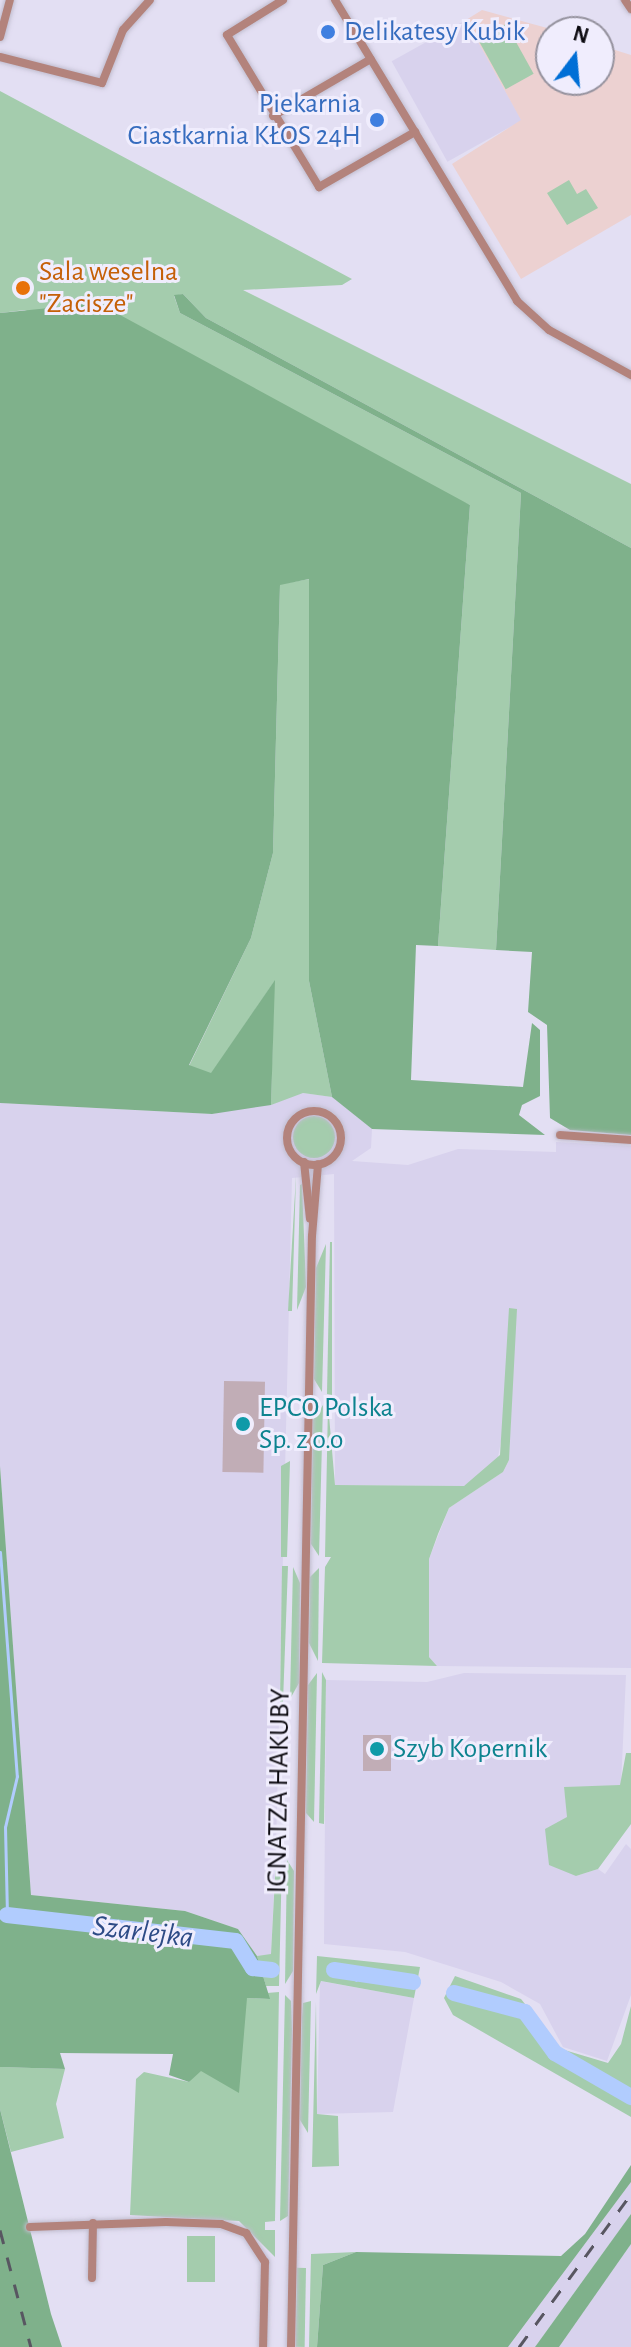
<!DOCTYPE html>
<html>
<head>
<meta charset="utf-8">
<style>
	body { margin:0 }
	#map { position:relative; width:631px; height:2347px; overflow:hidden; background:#e3dff3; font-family:"Alegreya Sans",sans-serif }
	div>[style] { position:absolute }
	.built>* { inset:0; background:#d8d2ed; transform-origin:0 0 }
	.education>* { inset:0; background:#ecd1d1 }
	.green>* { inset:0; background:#a4ccad; transform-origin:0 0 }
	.round { border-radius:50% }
	.forest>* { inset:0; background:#7fb18b }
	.stream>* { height:3px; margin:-1.5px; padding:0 1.5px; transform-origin:1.5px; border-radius:1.5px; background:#b1ccfe }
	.river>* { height:16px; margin:-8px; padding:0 8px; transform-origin:8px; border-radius:8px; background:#b1ccfe }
	.building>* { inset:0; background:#c1adb6; transform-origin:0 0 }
	.roads { filter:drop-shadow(0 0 2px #c1bdcf) drop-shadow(0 0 2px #c1bdcf) }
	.street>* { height:8px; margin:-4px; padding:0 4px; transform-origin:4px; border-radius:4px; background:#b3837c }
	.street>.ring { margin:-4px; padding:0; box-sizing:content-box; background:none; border:8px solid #b3837c; border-radius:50% }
	.rail>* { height:3px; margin-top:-1.5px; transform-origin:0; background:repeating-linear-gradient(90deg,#585661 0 14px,transparent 0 28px) }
	.dots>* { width:22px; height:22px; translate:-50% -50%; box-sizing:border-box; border:4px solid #f0edfd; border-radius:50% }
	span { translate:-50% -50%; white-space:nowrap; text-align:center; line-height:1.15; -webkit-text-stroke:6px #f0edfd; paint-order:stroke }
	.shop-label { font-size:28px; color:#366cbe }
	.left { translate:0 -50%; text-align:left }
	.right { translate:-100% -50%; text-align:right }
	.food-label { font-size:28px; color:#c56008 }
	.culture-label { font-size:28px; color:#0d838f }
	.street-label { font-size:28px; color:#0c0a10 }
	.water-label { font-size:30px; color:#2d4b86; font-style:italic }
	.north { position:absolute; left:535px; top:16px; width:80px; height:80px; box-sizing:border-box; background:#f0edfd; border:2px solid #95929e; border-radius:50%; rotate:16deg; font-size:22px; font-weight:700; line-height:32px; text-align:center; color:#0c0a10 }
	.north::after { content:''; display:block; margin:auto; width:28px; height:36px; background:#006fd6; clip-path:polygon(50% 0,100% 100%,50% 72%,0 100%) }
</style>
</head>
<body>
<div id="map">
	<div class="built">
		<div style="left:466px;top:20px;width:115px;height:85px;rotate:61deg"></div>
		<div style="clip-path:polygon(303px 1093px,333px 1097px,372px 1129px,371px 1148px,352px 1161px,408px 1165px,458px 1149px,556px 1152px,556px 1142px,631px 1146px,631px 1668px,437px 1666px,429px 1657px,429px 1559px,449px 1508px,503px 1472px,509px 1460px,512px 1380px,497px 1463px,464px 1486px,335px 1485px,334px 1174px,292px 1178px,276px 1849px,271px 1955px,257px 1956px,238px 1929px,185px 1911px,31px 1895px,0 1466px,0 1103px,212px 1114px)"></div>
		<div style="clip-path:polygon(464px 1673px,626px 1675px,621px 1786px,564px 1787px,576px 1876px,598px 1869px,605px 1874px,626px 1844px,631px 1849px,631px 1995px,607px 2061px,563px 2047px,540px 2004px,501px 1982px,405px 1952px,324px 1944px,326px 1680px,427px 1682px)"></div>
		<div style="clip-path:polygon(320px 1981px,414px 1998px,393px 2112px,317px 2114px)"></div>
		<div style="clip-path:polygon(631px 2182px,631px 2214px,535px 2347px,508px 2347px)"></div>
		<div style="clip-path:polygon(631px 2244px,631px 2347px,559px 2347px)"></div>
	</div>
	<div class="education">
		<div style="clip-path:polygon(482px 10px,547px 28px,551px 80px,599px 80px,599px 45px,631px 55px,631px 215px,521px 279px,452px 164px,521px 120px,466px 20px)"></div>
	</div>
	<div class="green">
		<div style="left:506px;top:24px;width:57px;height:32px;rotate:61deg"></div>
		<div style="clip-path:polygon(0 91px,352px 279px,342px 285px,243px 290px,631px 484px,631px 548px,206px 318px,183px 294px,174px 296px,180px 313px,521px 493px,496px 950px,438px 946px,470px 505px,25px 310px,0 313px)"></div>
		<div style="clip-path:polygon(569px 180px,577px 194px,586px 189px,598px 208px,567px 225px,547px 193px)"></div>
		<div style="clip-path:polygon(310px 579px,309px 981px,332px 1097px,303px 1093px,271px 1105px,274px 982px,211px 1074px,189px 1066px,251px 938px,273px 853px,280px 584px)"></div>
		<div class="round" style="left:293px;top:1116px;width:42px;height:42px"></div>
		<div style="clip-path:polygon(296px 1176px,292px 1311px,288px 1311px)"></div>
		<div style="clip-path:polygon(302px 1184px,306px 1287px,297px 1310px,300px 1185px)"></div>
		<div style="clip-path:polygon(330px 1242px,332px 1242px,332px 1395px,327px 1394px)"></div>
		<div style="clip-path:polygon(326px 1244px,322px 1392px,314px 1379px,316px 1268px)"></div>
		<div style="clip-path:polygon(509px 1308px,517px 1309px,509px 1460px,503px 1472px,449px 1508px,438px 1534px,429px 1559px,429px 1657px,437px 1666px,322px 1663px,325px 1567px,331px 1557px,325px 1557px,328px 1404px,335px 1485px,464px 1486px,500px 1455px)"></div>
		<div style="clip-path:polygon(323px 1405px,319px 1556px,311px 1544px,313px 1420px)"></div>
		<div style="clip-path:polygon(290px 1461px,287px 1557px,281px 1557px,281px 1466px)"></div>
		<div style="clip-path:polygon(282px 1566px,288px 1566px,283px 1702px,280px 1702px)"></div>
		<div style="clip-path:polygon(293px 1567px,300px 1583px,299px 1683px,290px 1699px)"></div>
		<div style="clip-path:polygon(319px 1568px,318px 1661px,309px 1643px,310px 1577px)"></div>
		<div style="clip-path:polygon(322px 1672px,326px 1680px,324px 1824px,319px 1823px)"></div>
		<div style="clip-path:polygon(317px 1673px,314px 1822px,306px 1813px,308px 1685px)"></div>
		<div style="clip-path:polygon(626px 1753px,631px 1753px,631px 1824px,598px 1869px,576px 1876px,549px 1865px,545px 1829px,567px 1817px,564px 1787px,620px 1785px)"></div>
		<div style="clip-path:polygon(276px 1858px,282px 1858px,279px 1986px,266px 1986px,257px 1956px,271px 1954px)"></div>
		<div style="clip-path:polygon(287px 1860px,294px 1871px,293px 1971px,285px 1984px)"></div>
		<div style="clip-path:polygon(317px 1956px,420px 1967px,414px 1998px,321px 1981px,316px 1994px)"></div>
		<div style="clip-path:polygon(455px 1976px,521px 1999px,561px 2049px,608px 2063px,621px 2044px,631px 2006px,631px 2117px,453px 2015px,444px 1998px)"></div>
		<div style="clip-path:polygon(279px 1992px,275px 2221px,265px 2222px,265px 2230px,275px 2230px,275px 2257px,239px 2221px,130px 2215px,136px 2079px,144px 2072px,189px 2082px,247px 1998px,269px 1999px,267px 1993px)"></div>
		<div style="clip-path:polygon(285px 1995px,291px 2001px,292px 2030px,288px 2216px,280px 2221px)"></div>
		<div style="clip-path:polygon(311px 2001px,308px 2133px,300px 2120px,302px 2017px,303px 2003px)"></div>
		<div style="clip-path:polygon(316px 2001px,317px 2114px,338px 2116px,339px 2166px,312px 2167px)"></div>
		<div style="clip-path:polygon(0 2067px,65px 2069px,56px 2104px,64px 2138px,11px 2152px,0 2109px)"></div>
		<div style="left:187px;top:2236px;width:28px;height:46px"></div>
		<div style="clip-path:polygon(356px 2252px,323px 2265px,317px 2347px,309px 2347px,311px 2254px)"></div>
		<div style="left:306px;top:2268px;width:79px;height:9px;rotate:91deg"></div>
	</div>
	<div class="forest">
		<div style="clip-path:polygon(183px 294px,206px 318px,631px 548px,631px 1135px,570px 1130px,550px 1118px,547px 1025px,528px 1012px,532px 952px,496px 950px,521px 493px,180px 313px,174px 295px)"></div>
		<div style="clip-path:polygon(98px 303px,470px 505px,438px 946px,416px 945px,411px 1080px,523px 1087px,532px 1023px,540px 1030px,540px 1096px,522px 1105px,519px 1115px,545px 1135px,372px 1129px,332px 1097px,309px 981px,309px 579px,280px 585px,273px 853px,251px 938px,189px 1065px,211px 1073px,275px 980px,271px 1105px,212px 1114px,0 1103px,0 313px)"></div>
		<div style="clip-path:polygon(0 1466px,31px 1895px,185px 1911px,238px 1929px,257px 1956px,270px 1999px,247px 1998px,239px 2093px,201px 2071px,189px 2082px,169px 2075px,173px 2054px,60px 2053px,65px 2069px,0 2067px)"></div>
		<div style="clip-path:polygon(0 2109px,51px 2314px,62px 2347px,0 2347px)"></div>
		<div style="clip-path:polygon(631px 2165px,631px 2182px,508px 2347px,317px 2347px,323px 2265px,356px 2252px,561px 2256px,585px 2234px)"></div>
		<div style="clip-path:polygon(631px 2214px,631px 2244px,559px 2347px,535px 2347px)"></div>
	</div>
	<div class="stream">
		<div style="left:0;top:1552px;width:225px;rotate:85.7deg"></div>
		<div style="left:17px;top:1776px;width:52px;rotate:103.2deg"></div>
		<div style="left:5px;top:1827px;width:88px;rotate:88.7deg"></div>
		<div style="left:7px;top:1915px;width:7px;rotate:-164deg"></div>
		<div style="left:356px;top:1980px;width:8px;rotate:-60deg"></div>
	</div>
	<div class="river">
		<div style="left:7px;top:1915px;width:230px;rotate:6.5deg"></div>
		<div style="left:236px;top:1941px;width:32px;rotate:58deg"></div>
		<div style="left:253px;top:1968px;width:19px;rotate:6deg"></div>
		<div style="left:334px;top:1970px;width:80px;rotate:8.6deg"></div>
		<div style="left:454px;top:1993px;width:73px;rotate:15deg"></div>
		<div style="left:525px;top:2012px;width:51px;rotate:53.8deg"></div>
		<div style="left:555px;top:2053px;width:88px;rotate:30.1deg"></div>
	</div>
	<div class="building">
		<div style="left:224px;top:1381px;width:41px;height:91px;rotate:1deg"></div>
		<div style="left:363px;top:1735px;width:28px;height:36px"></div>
	</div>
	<div class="roads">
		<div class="street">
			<div style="left:283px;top:0;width:66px;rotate:148deg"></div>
			<div style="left:227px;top:35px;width:178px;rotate:58.8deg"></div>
			<div style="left:319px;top:187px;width:111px;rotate:-29.8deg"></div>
			<div style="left:335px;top:0;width:352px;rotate:58.8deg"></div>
			<div style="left:517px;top:301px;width:43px;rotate:42.2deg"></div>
			<div style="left:549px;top:330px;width:94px;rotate:28.8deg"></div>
			<div style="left:625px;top:0;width:11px;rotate:56deg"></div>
			<div style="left:0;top:37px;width:38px;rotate:-75deg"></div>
			<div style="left:0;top:57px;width:105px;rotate:14.3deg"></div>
			<div style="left:102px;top:83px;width:57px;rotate:-68.4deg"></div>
			<div style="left:123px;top:30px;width:40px;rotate:-48deg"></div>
			<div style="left:273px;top:116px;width:113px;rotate:-30.2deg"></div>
			<div class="ring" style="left:287px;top:1111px;width:46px;height:46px"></div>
			<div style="left:560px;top:1135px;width:71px;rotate:4deg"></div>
			<div style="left:304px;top:1162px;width:57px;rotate:84deg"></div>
			<div style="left:30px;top:2227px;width:136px;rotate:-2.1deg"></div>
			<div style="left:166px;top:2222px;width:55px;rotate:2.1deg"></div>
			<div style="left:221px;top:2224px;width:27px;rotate:20deg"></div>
			<div style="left:246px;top:2233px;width:35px;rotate:57deg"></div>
			<div style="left:265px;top:2262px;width:85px;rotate:91.3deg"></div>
			<div style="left:92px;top:2278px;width:55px;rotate:-89deg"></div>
			<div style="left:291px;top:2347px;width:1111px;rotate:-88.92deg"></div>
			<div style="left:312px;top:1236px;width:72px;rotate:-85.2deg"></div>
		</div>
	</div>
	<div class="rail">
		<div style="left:0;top:2230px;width:121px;rotate:75.2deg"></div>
		<div style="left:519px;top:2347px;width:190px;rotate:-53.8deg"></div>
	</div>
	<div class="dots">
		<div style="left:328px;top:32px;background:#3f7fe0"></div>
		<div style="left:377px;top:120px;background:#3f7fe0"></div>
		<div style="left:23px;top:288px;background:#e8710a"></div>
		<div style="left:243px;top:1424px;background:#0f9aa8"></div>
		<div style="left:377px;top:1749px;background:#0f9aa8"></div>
	</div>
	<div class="shop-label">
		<span class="left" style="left:344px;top:32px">Delikatesy Kubik</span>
		<span class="right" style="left:361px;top:120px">Piekarnia<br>Ciastkarnia KŁOS 24H</span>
	</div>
	<div class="food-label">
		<span class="left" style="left:39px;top:288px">Sala weselna<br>"Zacisze"</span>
	</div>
	<div class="culture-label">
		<span class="left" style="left:259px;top:1424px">EPCO Polska<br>Sp. z o.o</span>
		<span class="left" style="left:393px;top:1749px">Szyb Kopernik</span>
	</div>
	<div class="street-label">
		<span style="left:279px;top:1791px;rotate:-89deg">IGNATZA HAKUBY</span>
	</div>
	<div class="water-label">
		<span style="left:143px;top:1932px;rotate:7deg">Szarlejka</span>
	</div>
	<div class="north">N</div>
</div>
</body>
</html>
